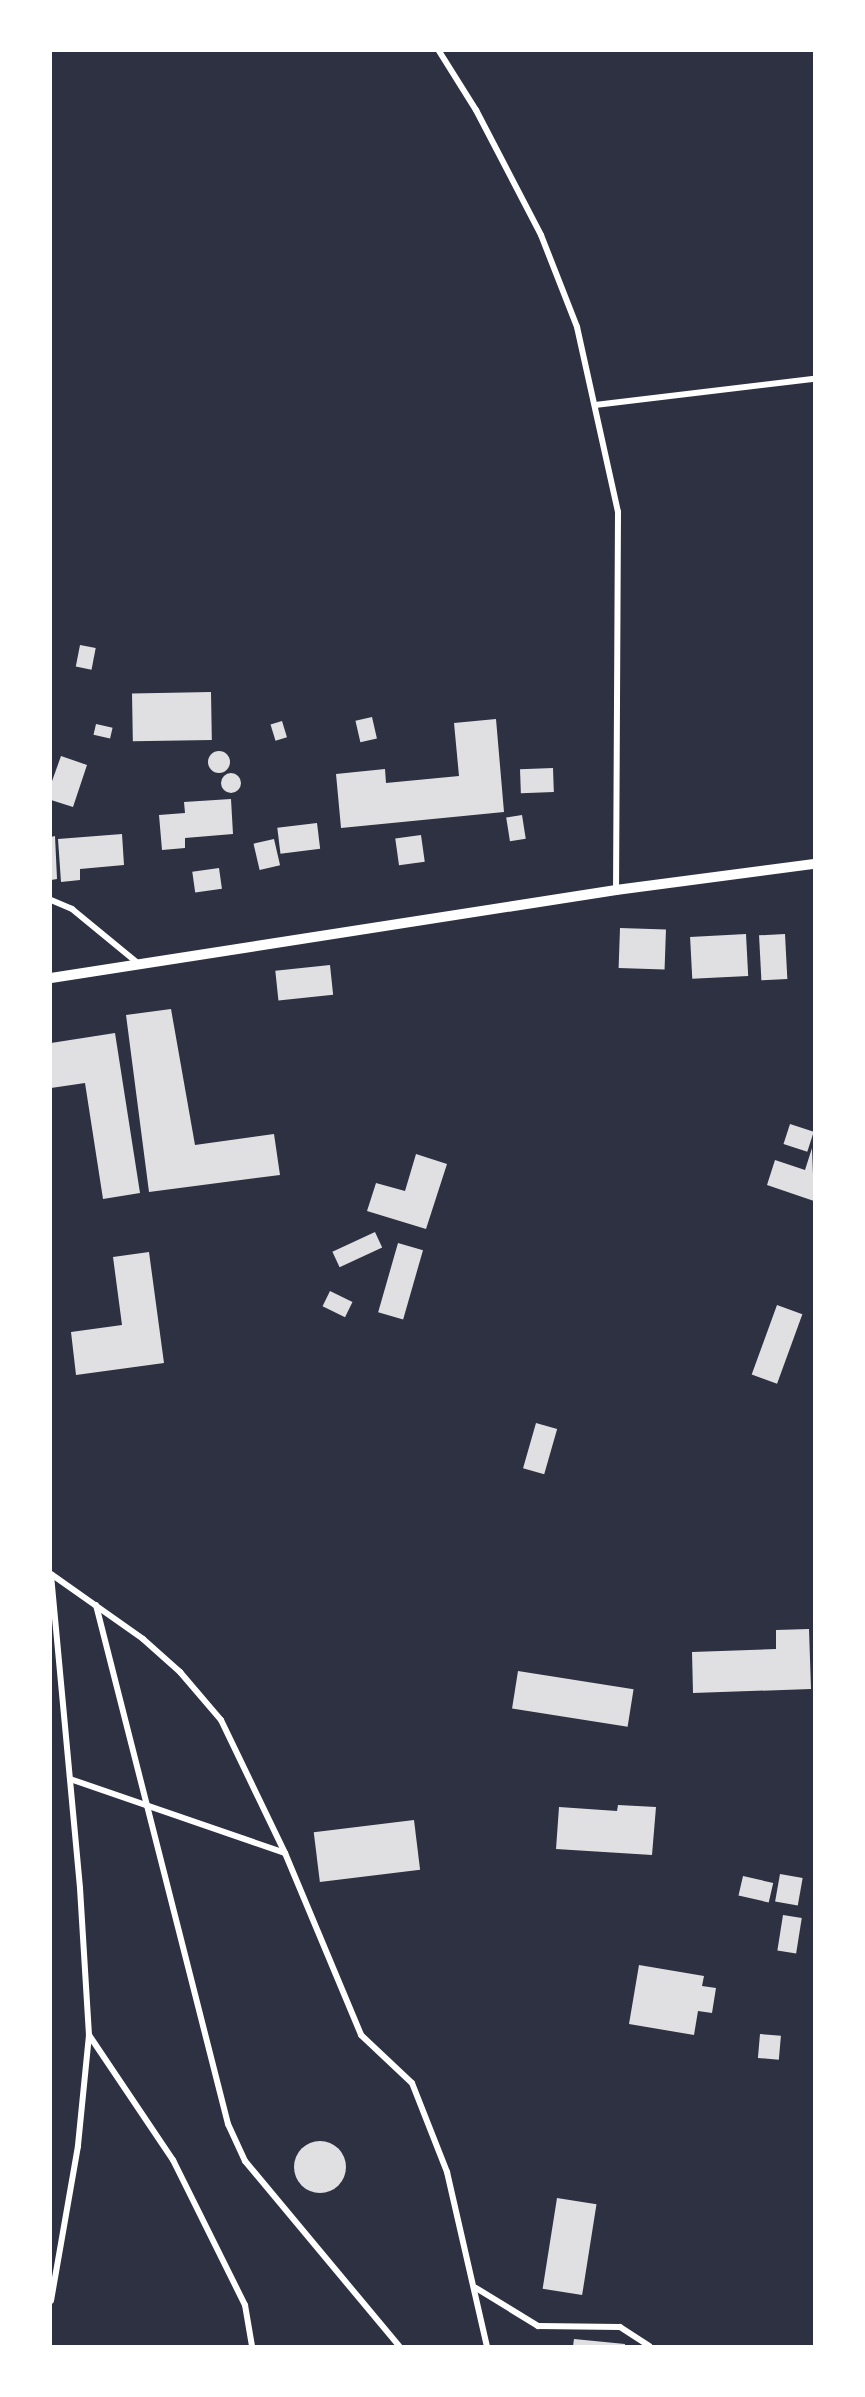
<!DOCTYPE html>
<html>
<head>
<meta charset="utf-8">
<style>
	body { margin:0 }
	#map { position:relative; width:865px; height:2397px; overflow:hidden; background:#2d3142; font-family:"Varela Round",sans-serif }
	div>[style] { position:absolute }
	.building>* { inset:0; background:#e0e0e3; transform-origin:0 0 }
	.round { border-radius:50% }
	.minor>* { height:6px; margin:-3px; padding:0 3px; transform-origin:3px; border-radius:3px; background:#fff }
	.tertiary>* { height:10px; margin:-5px; padding:0 5px; transform-origin:5px; border-radius:5px; background:#fff }
	span { translate:-50% -50%; white-space:nowrap; text-align:center; line-height:1.15; -webkit-text-stroke:6px #fff; paint-order:stroke }
	.frame { position:absolute; inset:0; border:52px solid #fff; pointer-events:none }
</style>
</head>
<body>
<div id="map">
	<div class="building">
		<div style="left:80px;top:645px;width:16px;height:22px;rotate:11deg"></div>
		<div style="left:211px;top:692px;width:48px;height:79px;rotate:89deg"></div>
		<div style="left:372px;top:717px;width:22px;height:17px;rotate:77deg"></div>
		<div style="clip-path:polygon(496px 719px,504px 812px,341px 828px,336px 774px,385px 769px,386px 783px,459px 776px,454px 723px)"></div>
		<div style="left:282px;top:721px;width:17px;height:12px;rotate:73deg"></div>
		<div style="left:96px;top:724px;width:17px;height:11px;rotate:13deg"></div>
		<div class="round" style="left:208px;top:751px;width:22px;height:22px"></div>
		<div style="clip-path:polygon(61px 756px,87px 765px,73px 807px,51px 800px,51px 784px)"></div>
		<div style="left:553px;top:768px;width:24px;height:33px;rotate:88deg"></div>
		<div class="round" style="left:221px;top:773px;width:20px;height:20px"></div>
		<div style="clip-path:polygon(231px 799px,233px 834px,185px 838px,185px 848px,162px 850px,159px 815px,185px 813px,184px 802px)"></div>
		<div style="left:522px;top:815px;width:24px;height:16px;rotate:81deg"></div>
		<div style="left:317px;top:823px;width:26px;height:40px;rotate:83deg"></div>
		<div style="clip-path:polygon(122px 834px,124px 865px,80px 869px,80px 880px,61px 882px,58px 839px)"></div>
		<div style="left:421px;top:835px;width:27px;height:26px;rotate:82deg"></div>
		<div style="clip-path:polygon(55px 836px,57px 879px,51px 880px,51px 837px)"></div>
		<div style="left:274px;top:839px;width:27px;height:21px;rotate:77deg"></div>
		<div style="left:219px;top:868px;width:21px;height:27px;rotate:82deg"></div>
		<div style="left:620px;top:928px;width:46px;height:40px;rotate:2deg"></div>
		<div style="left:746px;top:934px;width:42px;height:56px;rotate:87deg"></div>
		<div style="left:785px;top:934px;width:45px;height:26px;rotate:87deg"></div>
		<div style="left:330px;top:965px;width:30px;height:55px;rotate:84deg"></div>
		<div style="clip-path:polygon(171px 1009px,195px 1145px,274px 1134px,280px 1175px,149px 1192px,126px 1015px)"></div>
		<div style="clip-path:polygon(115px 1033px,140px 1193px,103px 1199px,85px 1083px,51px 1088px,51px 1043px)"></div>
		<div style="left:790px;top:1124px;width:25px;height:21px;rotate:18deg"></div>
		<div style="clip-path:polygon(812px 1148px,814px 1201px,767px 1185px,775px 1160px,805px 1170px)"></div>
		<div style="clip-path:polygon(416px 1154px,447px 1164px,426px 1229px,367px 1211px,376px 1183px,405px 1191px)"></div>
		<div style="left:375px;top:1232px;width:17px;height:47px;rotate:65deg"></div>
		<div style="left:398px;top:1243px;width:26px;height:72px;rotate:16deg"></div>
		<div style="clip-path:polygon(149px 1252px,164px 1363px,76px 1375px,71px 1332px,122px 1325px,113px 1257px)"></div>
		<div style="left:330px;top:1291px;width:25px;height:17px;rotate:26deg"></div>
		<div style="left:777px;top:1305px;width:27px;height:74px;rotate:20deg"></div>
		<div style="left:536px;top:1423px;width:22px;height:47px;rotate:16deg"></div>
		<div style="clip-path:polygon(809px 1629px,811px 1689px,693px 1693px,692px 1652px,776px 1649px,776px 1630px)"></div>
		<div style="left:518px;top:1671px;width:117px;height:38px;rotate:9deg"></div>
		<div style="clip-path:polygon(618px 1805px,656px 1807px,652px 1855px,556px 1849px,559px 1807px,617px 1811px)"></div>
		<div style="left:414px;top:1820px;width:50px;height:101px;rotate:83deg"></div>
		<div style="left:780px;top:1874px;width:23px;height:28px;rotate:10deg"></div>
		<div style="left:743px;top:1876px;width:31px;height:20px;rotate:13deg"></div>
		<div style="left:783px;top:1915px;width:19px;height:36px;rotate:9deg"></div>
		<div style="clip-path:polygon(639px 1965px,704px 1976px,702px 1986px,716px 1988px,712px 2013px,698px 2011px,694px 2035px,629px 2024px)"></div>
		<div style="left:760px;top:2034px;width:21px;height:24px;rotate:5deg"></div>
		<div class="round" style="left:294px;top:2141px;width:52px;height:52px"></div>
		<div style="left:557px;top:2198px;width:40px;height:92px;rotate:9deg"></div>
		<div style="clip-path:polygon(574px 2339px,625px 2344px,625px 2346px,573px 2346px)"></div>
	</div>
	<div class="minor">
		<div style="left:439px;top:51px;width:70px;rotate:57.9deg"></div>
		<div style="left:476px;top:110px;width:141px;rotate:62.5deg"></div>
		<div style="left:541px;top:235px;width:99px;rotate:68.6deg"></div>
		<div style="left:577px;top:327px;width:189px;rotate:77.5deg"></div>
		<div style="left:618px;top:512px;width:378px;rotate:90.3deg"></div>
		<div style="left:595px;top:405px;width:221px;rotate:-6.8deg"></div>
		<div style="left:51px;top:900px;width:23px;rotate:23deg"></div>
		<div style="left:72px;top:909px;width:87px;rotate:39.4deg"></div>
		<div style="left:51px;top:1574px;width:113px;rotate:35.2deg"></div>
		<div style="left:143px;top:1639px;width:50px;rotate:41.7deg"></div>
		<div style="left:180px;top:1672px;width:63px;rotate:49.5deg"></div>
		<div style="left:221px;top:1720px;width:148px;rotate:64.3deg"></div>
		<div style="left:285px;top:1853px;width:197px;rotate:67.3deg"></div>
		<div style="left:361px;top:2035px;width:70px;rotate:43.3deg"></div>
		<div style="left:412px;top:2083px;width:96px;rotate:68.5deg"></div>
		<div style="left:447px;top:2172px;width:179px;rotate:77.1deg"></div>
		<div style="left:51px;top:1575px;width:314px;rotate:84.7deg"></div>
		<div style="left:80px;top:1888px;width:147px;rotate:86.5deg"></div>
		<div style="left:89px;top:2035px;width:112px;rotate:95.7deg"></div>
		<div style="left:78px;top:2146px;width:157px;rotate:99.9deg"></div>
		<div style="left:96px;top:1605px;width:536px;rotate:75.73deg"></div>
		<div style="left:228px;top:2124px;width:41px;rotate:65.3deg"></div>
		<div style="left:245px;top:2161px;width:241px;rotate:50.2deg"></div>
		<div style="left:70px;top:1779px;width:227px;rotate:19deg"></div>
		<div style="left:89px;top:2035px;width:151px;rotate:56.1deg"></div>
		<div style="left:173px;top:2160px;width:162px;rotate:63.6deg"></div>
		<div style="left:245px;top:2305px;width:42px;rotate:80.3deg"></div>
		<div style="left:476px;top:2288px;width:73px;rotate:31.5deg"></div>
		<div style="left:538px;top:2326px;width:82px;rotate:0.7deg"></div>
		<div style="left:620px;top:2327px;width:35px;rotate:33deg"></div>
	</div>
	<div class="tertiary">
		<div style="left:51px;top:978px;width:572px;rotate:-8.85deg"></div>
		<div style="left:616px;top:890px;width:200px;rotate:-7.5deg"></div>
	</div>
	<div class="frame"></div>
</div>
</body>
</html>
